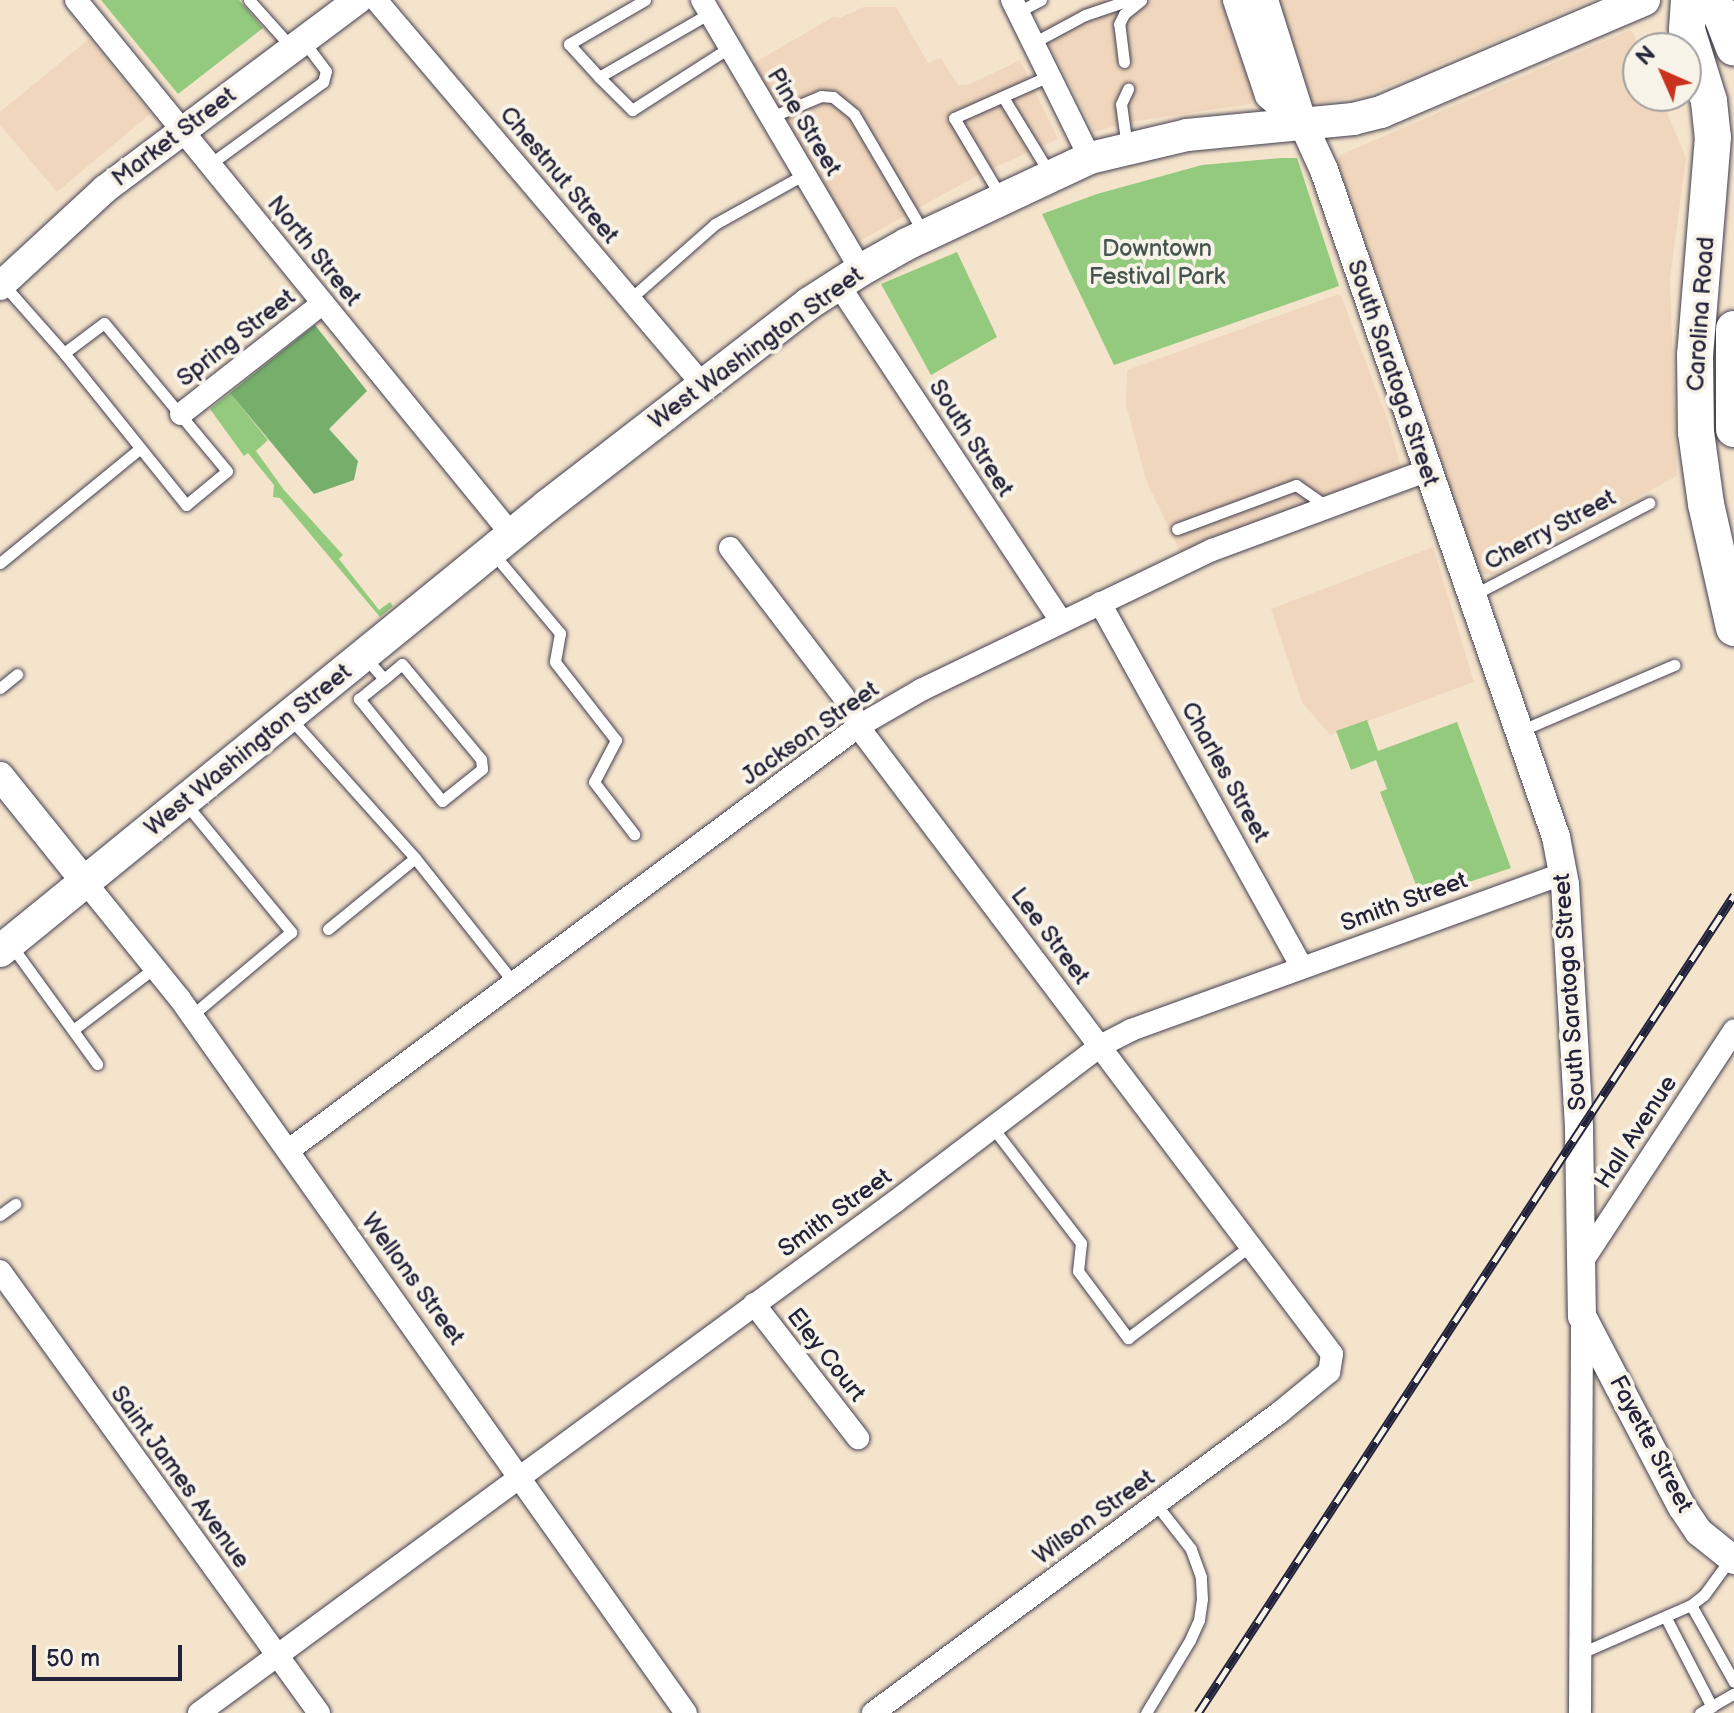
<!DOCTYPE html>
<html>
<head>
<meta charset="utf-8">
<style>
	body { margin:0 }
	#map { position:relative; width:1734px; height:1713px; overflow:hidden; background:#f5e4cc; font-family:"Balsamiq Sans",sans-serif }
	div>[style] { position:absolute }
	.built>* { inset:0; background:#f0d6bc }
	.green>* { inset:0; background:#93ca7d }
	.forest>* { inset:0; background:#76ae6c }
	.roads { filter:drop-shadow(0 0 2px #423f51) drop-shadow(0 0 2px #423f51) }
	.service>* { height:11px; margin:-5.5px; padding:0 5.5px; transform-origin:5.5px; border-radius:5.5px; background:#fff }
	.minor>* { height:22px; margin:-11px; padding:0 11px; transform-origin:11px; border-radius:11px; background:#fff }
	.tertiary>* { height:28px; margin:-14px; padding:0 14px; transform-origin:14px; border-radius:14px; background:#fff }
	.secondary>* { height:32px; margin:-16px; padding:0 16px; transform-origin:16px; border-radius:16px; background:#fff }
	.primary>* { height:36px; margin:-18px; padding:0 18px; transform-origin:18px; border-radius:18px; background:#fff }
	.rail>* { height:9px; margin-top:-4.5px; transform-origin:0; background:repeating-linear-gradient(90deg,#f7f3e8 0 18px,#22223b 0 36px); box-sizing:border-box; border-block:2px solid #22223b }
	span { translate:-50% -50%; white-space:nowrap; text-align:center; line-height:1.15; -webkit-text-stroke:8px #f7f3e8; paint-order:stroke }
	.street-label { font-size:24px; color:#22223b }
	.park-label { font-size:24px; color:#44544f }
	.north { position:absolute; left:1622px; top:32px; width:80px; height:80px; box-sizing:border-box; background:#f7f3e8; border:2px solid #a29fa3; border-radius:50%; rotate:315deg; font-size:22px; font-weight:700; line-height:32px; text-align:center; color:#22223b }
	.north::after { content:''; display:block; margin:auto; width:28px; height:36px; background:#c8321e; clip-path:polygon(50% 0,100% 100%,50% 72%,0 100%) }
	.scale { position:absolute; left:32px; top:1645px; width:150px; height:36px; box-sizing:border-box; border:4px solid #22223b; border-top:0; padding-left:10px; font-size:24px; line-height:28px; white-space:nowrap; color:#22223b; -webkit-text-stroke:6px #f7f3e8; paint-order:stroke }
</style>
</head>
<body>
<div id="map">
	<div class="built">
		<div style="clip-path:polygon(1099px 0,1223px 0,1255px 96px,1250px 104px,1130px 122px,1094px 132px,1041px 28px)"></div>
		<div style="clip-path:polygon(1277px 0,1592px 0,1371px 93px,1318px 104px,1309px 100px)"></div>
		<div style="clip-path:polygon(864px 7px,896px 7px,928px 63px,941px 58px,958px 85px,968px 85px,1020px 60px,1058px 139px,980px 174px,856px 243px,752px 64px,833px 17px,840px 18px)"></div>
		<div style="clip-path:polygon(1628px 31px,1632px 31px,1639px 48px,1638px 96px,1660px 96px,1686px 158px,1670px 279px,1677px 476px,1492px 575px,1483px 574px,1476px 564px,1337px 161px,1340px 155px)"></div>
		<div style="clip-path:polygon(89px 39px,150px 114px,57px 192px,0 125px,0 112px)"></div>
		<div style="clip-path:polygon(1336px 295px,1341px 296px,1388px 421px,1401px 467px,1181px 554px,1146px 480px,1126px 405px,1127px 370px)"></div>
		<div style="clip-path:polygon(1433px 547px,1474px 682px,1330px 735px,1302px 702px,1271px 609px)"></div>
	</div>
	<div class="green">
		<div style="clip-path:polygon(101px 0,239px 0,263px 28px,178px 94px)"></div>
		<div style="clip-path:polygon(1281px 158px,1297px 158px,1339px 286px,1114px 365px,1042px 214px,1097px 194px,1202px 165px)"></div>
		<div style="clip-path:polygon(957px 252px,997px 337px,931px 375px,881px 284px)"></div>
		<div style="clip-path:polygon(230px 393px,268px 440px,256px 451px,284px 490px,343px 555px,339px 559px,379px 610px,390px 602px,393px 606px,380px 617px,280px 498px,273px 497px,274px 485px,248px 453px,244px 456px,210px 409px)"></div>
		<div style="clip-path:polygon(1367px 720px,1378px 751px,1457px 722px,1511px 868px,1421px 898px,1380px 792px,1387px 789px,1376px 760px,1351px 770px,1336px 731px)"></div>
	</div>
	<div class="forest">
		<div style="clip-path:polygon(315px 325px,367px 391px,329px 429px,358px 461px,354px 480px,314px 494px,230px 393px)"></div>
	</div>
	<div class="roads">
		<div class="service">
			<div style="left:249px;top:0;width:64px;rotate:48.1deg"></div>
			<div style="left:645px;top:0;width:88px;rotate:149.9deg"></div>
			<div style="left:569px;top:44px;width:45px;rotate:47.7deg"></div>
			<div style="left:599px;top:77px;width:128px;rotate:-30deg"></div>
			<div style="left:1018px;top:12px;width:26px;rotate:-28deg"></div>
			<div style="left:1033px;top:43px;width:59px;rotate:-28.3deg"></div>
			<div style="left:1085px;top:15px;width:46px;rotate:-18.8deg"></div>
			<div style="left:1124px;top:62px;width:38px;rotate:-97deg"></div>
			<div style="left:1119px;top:24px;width:11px;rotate:-63deg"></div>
			<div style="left:1124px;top:14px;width:22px;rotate:-39deg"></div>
			<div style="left:599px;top:77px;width:47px;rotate:45deg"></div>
			<div style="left:632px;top:110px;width:117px;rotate:-32.7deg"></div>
			<div style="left:1003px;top:97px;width:90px;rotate:58.6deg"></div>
			<div style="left:771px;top:117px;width:54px;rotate:-22.8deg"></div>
			<div style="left:821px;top:96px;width:12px;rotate:5deg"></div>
			<div style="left:833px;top:97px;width:27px;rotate:39deg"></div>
			<div style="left:854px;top:114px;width:140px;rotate:59.6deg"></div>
			<div style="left:1127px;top:147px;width:43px;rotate:-97.9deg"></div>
			<div style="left:1121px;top:104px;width:17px;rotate:-65deg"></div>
			<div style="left:210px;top:164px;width:140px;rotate:-36deg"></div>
			<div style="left:323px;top:82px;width:11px;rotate:-75deg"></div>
			<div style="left:326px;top:71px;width:36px;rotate:-127deg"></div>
			<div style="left:1001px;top:197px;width:92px;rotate:-120.7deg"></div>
			<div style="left:954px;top:118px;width:104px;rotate:-23.9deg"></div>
			<div style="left:3px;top:284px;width:92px;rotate:48.5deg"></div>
			<div style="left:64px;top:353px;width:195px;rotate:51.2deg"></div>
			<div style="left:186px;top:505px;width:53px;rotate:-39.7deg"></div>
			<div style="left:227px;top:471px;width:192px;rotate:-129.7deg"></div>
			<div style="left:104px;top:323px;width:50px;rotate:143.1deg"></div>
			<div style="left:630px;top:299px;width:113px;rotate:-41.4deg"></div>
			<div style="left:715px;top:224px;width:103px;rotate:-29.1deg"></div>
			<div style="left:1177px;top:529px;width:127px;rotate:-20.3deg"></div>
			<div style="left:1296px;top:485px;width:39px;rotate:35deg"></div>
			<div style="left:492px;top:552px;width:106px;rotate:50deg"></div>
			<div style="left:560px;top:633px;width:29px;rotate:100deg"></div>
			<div style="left:555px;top:662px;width:99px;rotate:52deg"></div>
			<div style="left:616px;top:740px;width:47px;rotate:117.6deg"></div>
			<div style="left:594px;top:782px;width:66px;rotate:52.4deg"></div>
			<div style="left:0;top:563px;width:178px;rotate:-39.3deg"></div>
			<div style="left:1473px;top:595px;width:199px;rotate:-27.6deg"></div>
			<div style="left:364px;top:656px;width:30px;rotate:49deg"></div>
			<div style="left:384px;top:679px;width:23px;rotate:-40deg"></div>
			<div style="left:402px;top:664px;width:124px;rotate:50.3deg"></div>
			<div style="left:481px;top:759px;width:10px;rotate:84deg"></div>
			<div style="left:482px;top:769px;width:51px;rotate:141.3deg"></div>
			<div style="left:442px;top:801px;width:132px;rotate:-129.1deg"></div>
			<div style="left:359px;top:699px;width:32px;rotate:-39deg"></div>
			<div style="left:0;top:688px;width:22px;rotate:-39deg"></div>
			<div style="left:289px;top:717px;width:189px;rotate:48.2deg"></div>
			<div style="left:415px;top:858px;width:159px;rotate:51.6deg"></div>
			<div style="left:1520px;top:731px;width:168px;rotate:-23.2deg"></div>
			<div style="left:186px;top:804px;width:166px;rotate:50.6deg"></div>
			<div style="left:291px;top:932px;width:129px;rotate:140deg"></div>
			<div style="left:328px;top:929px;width:112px;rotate:-39.2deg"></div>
			<div style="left:11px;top:945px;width:147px;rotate:54.1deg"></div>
			<div style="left:73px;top:1030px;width:102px;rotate:-37.4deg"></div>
			<div style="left:993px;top:1128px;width:145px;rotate:52.6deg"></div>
			<div style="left:1081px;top:1243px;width:28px;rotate:96deg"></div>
			<div style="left:1078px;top:1271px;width:84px;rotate:53.3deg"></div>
			<div style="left:1128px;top:1338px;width:153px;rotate:-37deg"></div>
			<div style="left:0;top:1215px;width:19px;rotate:-36deg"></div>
			<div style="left:1691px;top:1605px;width:88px;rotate:60.8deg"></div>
			<div style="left:1666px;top:1618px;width:100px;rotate:62.7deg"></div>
			<div style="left:1581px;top:1653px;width:120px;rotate:-23.6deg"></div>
			<div style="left:1691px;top:1605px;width:16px;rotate:-38deg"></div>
			<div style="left:1704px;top:1595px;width:46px;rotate:-53.9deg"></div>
			<div style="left:1146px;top:1713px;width:85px;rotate:-58.9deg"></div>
			<div style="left:1190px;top:1640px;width:22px;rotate:-66deg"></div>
			<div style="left:1199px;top:1620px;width:21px;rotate:-82deg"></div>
			<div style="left:1202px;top:1599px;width:22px;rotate:-93deg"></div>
			<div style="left:1201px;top:1577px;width:30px;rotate:-110deg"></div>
			<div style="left:1191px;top:1549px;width:57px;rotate:-127.9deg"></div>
			<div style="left:1700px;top:1713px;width:39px;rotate:-30deg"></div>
		</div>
		<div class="minor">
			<div style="left:76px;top:0;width:690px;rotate:50.82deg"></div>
			<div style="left:376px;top:0;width:504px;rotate:49.67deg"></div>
			<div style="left:702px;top:0;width:313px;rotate:59.5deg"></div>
			<div style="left:1012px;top:0;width:176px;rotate:63.7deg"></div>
			<div style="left:838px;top:284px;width:404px;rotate:56.5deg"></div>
			<div style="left:181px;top:414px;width:180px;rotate:-38deg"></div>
			<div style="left:730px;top:548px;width:186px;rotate:52.6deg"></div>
			<div style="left:843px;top:696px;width:42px;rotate:61.6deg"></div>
			<div style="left:863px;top:733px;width:778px;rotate:52.94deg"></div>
			<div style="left:1332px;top:1354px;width:18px;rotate:99deg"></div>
			<div style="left:1329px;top:1372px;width:65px;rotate:140.6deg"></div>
			<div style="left:1279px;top:1413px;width:505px;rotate:143.54deg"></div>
			<div style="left:1100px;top:603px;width:417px;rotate:61deg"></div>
			<div style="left:86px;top:883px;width:149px;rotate:51deg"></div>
			<div style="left:180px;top:999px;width:875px;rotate:54.68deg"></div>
			<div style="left:289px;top:1150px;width:710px;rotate:-36.64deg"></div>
			<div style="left:859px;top:726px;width:72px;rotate:-30.1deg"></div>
			<div style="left:921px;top:690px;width:323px;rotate:-25.7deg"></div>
			<div style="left:1212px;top:550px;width:228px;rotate:-20.3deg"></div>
			<div style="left:1582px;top:1262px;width:277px;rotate:-56.7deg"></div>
			<div style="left:0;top:1271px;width:545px;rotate:54.18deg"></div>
			<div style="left:754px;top:1304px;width:170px;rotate:52.2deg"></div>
			<div style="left:199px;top:1713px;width:865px;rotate:-36.3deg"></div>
			<div style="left:896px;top:1201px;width:256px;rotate:-37.2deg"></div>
			<div style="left:1100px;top:1046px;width:35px;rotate:-27deg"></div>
			<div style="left:1131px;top:1030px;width:461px;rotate:-19.9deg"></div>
			<div style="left:1580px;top:1713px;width:395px;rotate:-89.7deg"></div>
		</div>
		<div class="tertiary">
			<div style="left:1237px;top:0;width:100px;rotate:71.4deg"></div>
			<div style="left:1269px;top:95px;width:45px;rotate:40.5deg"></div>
			<div style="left:1264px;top:0;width:130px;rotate:72.5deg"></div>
			<div style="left:1303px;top:124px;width:51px;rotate:65.5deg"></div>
			<div style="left:1324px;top:170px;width:706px;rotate:70.82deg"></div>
			<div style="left:1556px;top:837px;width:48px;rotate:79.2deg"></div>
			<div style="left:1565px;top:884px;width:245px;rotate:86.7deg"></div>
			<div style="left:1579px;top:1129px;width:187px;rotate:89.1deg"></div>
			<div style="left:1582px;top:1316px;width:216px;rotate:62.4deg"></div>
			<div style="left:1682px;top:1507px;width:30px;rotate:56deg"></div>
			<div style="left:1699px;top:1532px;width:45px;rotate:38.7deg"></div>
			<div style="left:0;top:286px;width:143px;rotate:-42.7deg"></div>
			<div style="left:105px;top:189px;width:316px;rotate:-36.8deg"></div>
			<div style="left:0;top:776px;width:137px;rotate:51.2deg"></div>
		</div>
		<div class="secondary">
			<div style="left:0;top:951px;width:705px;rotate:-39.13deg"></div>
			<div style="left:547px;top:506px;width:330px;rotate:-37.7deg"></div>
			<div style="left:808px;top:304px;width:63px;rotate:-32.7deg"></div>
			<div style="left:861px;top:270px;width:53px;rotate:-29.5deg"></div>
			<div style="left:907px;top:244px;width:202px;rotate:-25.2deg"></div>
			<div style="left:1090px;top:158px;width:100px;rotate:-13.3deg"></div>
			<div style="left:1187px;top:135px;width:167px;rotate:-5.5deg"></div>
			<div style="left:1353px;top:119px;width:29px;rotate:-14deg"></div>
			<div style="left:1381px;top:112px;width:286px;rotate:-23.1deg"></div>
		</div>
		<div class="primary">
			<div style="left:1689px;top:0;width:30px;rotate:94deg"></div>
			<div style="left:1687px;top:30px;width:74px;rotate:72.8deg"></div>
			<div style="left:1709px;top:101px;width:36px;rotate:84deg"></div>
			<div style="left:1713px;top:137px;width:218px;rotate:94.7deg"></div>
			<div style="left:1695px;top:354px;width:78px;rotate:89.3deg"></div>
			<div style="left:1696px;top:432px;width:73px;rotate:82.1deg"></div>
			<div style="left:1706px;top:504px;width:127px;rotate:77.3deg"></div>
			<div style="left:1707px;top:0;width:20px;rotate:45deg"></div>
			<div style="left:1721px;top:14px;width:36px;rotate:69deg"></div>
			<div style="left:1734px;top:329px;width:100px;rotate:90deg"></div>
		</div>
	</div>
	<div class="rail">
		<div style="left:1198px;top:1713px;width:978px;rotate:-56.76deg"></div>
	</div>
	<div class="street-label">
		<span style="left:804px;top:122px;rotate:59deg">Pine Street</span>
		<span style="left:174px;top:137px;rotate:-37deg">Market Street</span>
		<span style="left:559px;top:175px;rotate:50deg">Chestnut Street</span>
		<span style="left:314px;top:251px;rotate:51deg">North Street</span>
		<span style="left:1701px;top:314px;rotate:-86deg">Carolina Road</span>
		<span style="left:236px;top:338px;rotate:-38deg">Spring Street</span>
		<span style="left:756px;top:348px;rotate:-36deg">West Washington Street</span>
		<span style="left:1393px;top:373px;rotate:71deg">South Saratoga Street</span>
		<span style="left:971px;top:438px;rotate:57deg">South Street</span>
		<span style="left:1550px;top:530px;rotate:-28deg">Cherry Street</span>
		<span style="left:810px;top:733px;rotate:-35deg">Jackson Street</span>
		<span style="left:248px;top:750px;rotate:-39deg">West Washington Street</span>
		<span style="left:1225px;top:772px;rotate:61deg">Charles Street</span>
		<span style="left:1404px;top:902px;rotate:-20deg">Smith Street</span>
		<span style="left:1050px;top:936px;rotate:53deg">Lee Street</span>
		<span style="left:1570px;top:992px;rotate:-94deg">South Saratoga Street</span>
		<span style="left:1636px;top:1132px;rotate:-57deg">Hall Avenue</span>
		<span style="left:835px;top:1213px;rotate:-36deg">Smith Street</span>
		<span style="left:413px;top:1279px;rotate:54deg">Wellons Street</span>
		<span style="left:826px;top:1355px;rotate:52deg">Eley Court</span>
		<span style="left:1651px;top:1444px;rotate:62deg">Fayette Street</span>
		<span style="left:180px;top:1477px;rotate:54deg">Saint James Avenue</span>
		<span style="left:1094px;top:1517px;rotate:-36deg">Wilson Street</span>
	</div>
	<div class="park-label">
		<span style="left:1157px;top:263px">Downtown<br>Festival Park</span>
	</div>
	<div class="north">N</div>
	<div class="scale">50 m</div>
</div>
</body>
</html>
